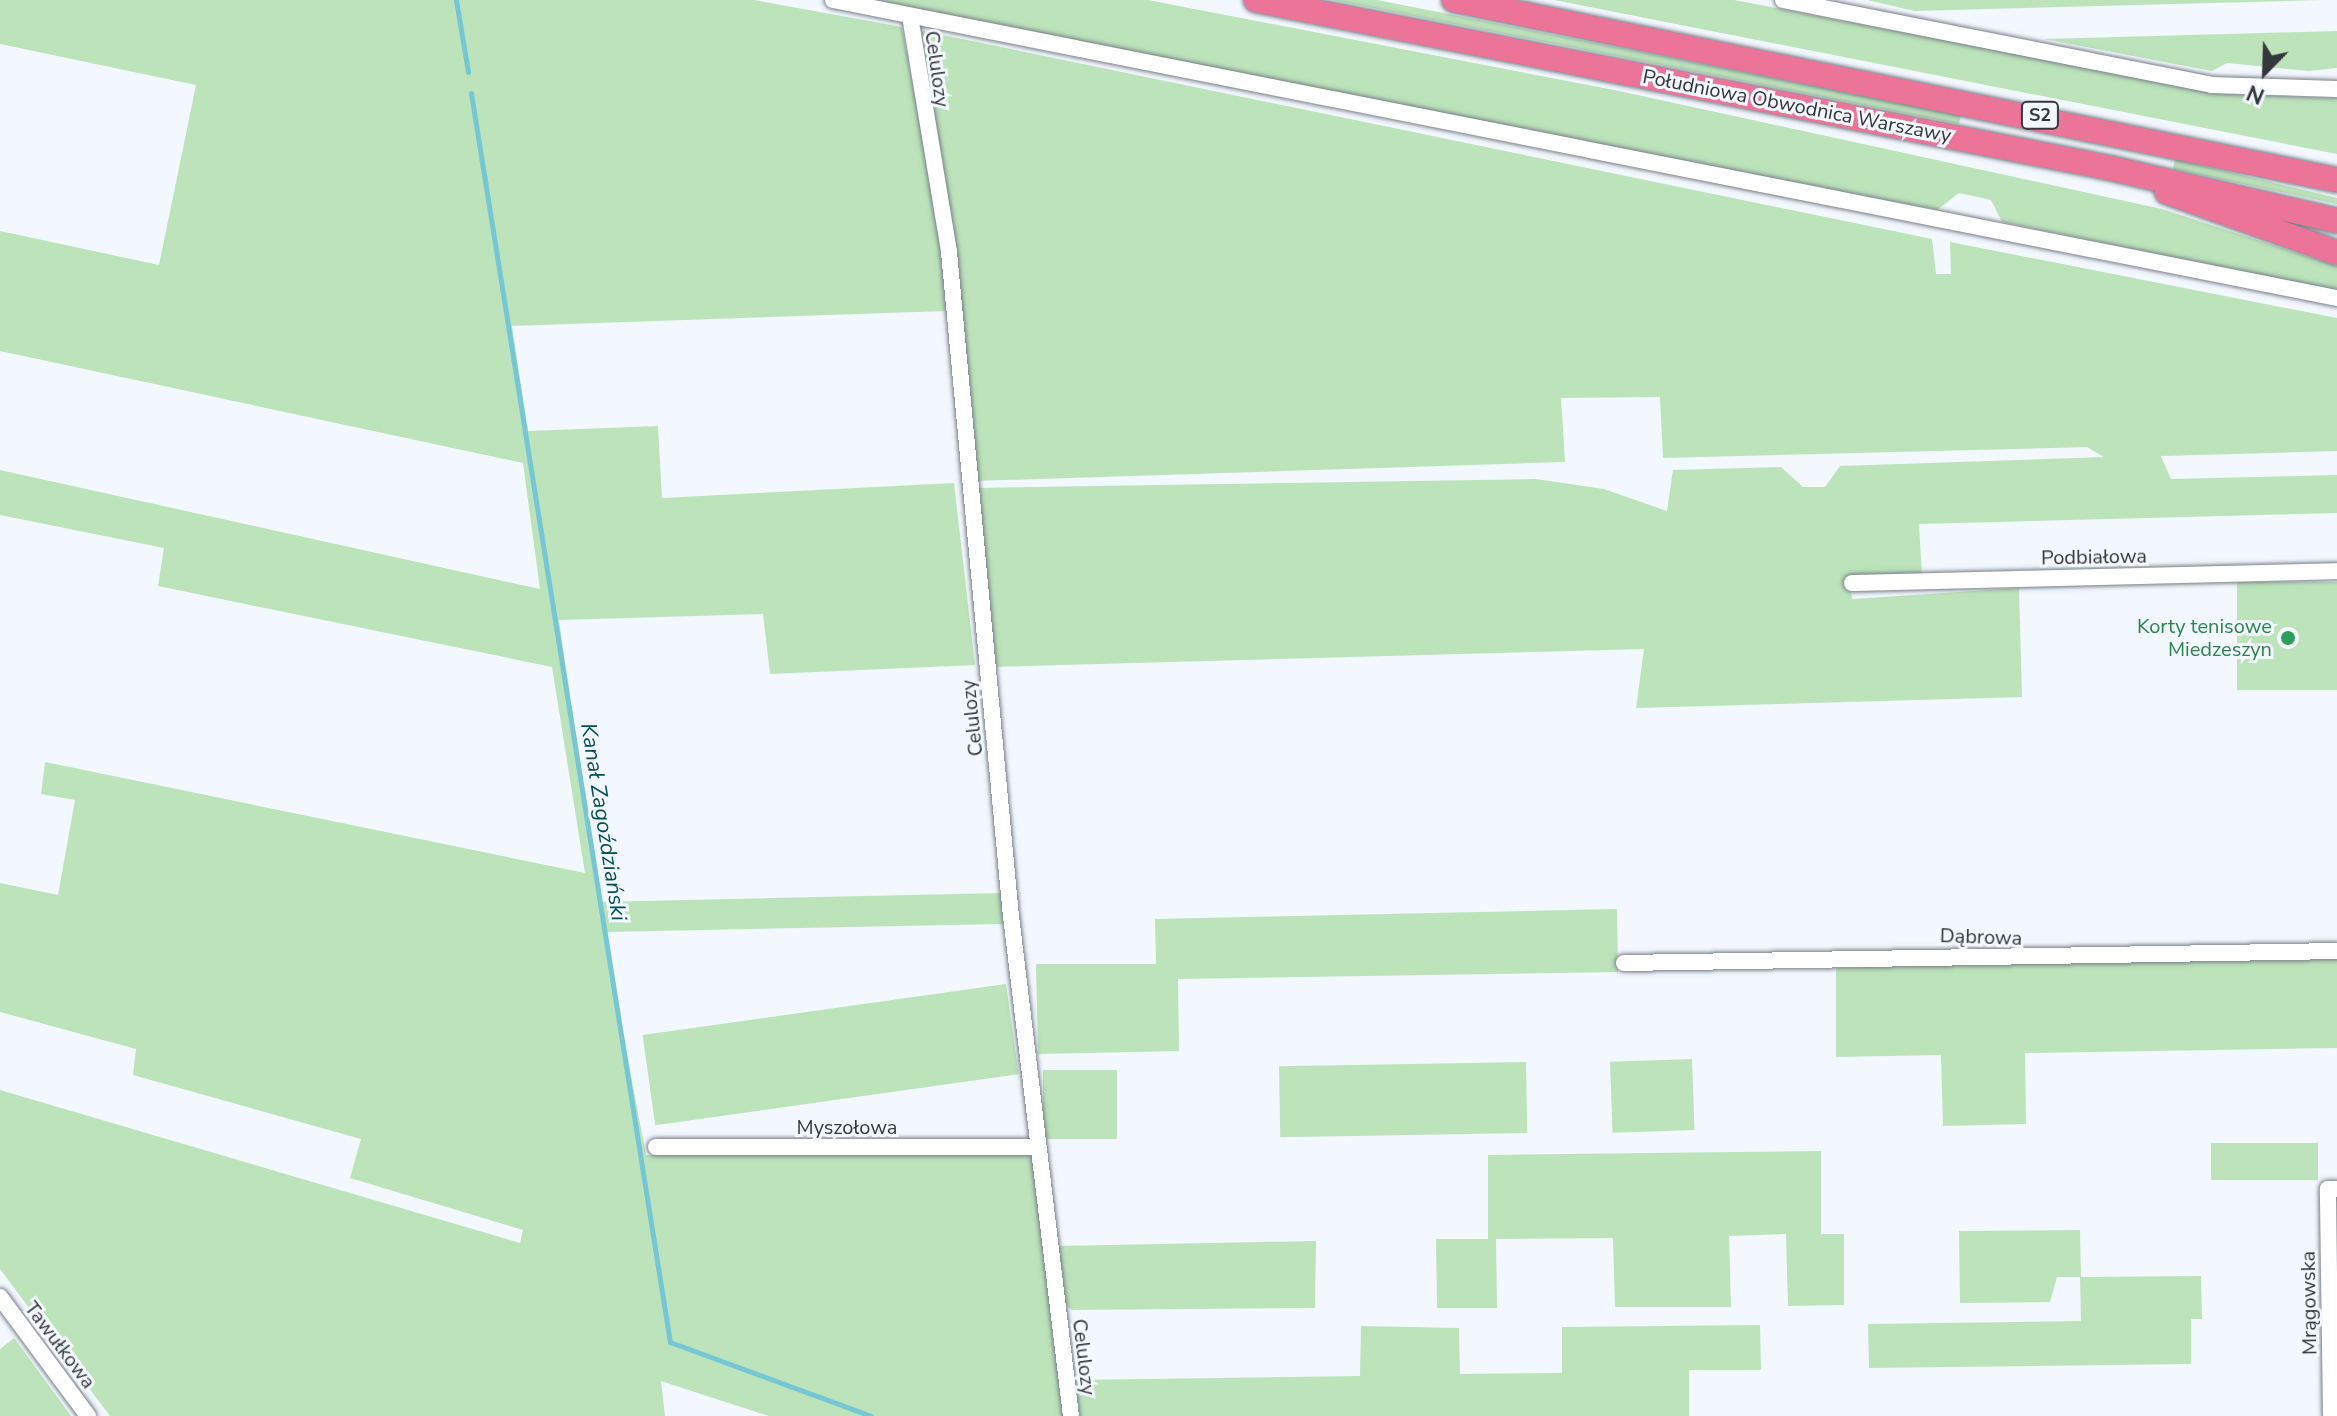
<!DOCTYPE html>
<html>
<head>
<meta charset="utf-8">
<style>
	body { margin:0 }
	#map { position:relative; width:2337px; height:1416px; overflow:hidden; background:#f3f8fe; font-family:"Nunito Sans",sans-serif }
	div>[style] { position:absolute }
	.green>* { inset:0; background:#bce3ba; transform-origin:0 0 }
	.stream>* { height:5px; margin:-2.5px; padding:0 2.5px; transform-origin:2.5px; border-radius:2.5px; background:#76c7d6 }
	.roads { filter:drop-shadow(0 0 2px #787f88) drop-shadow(0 0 2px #787f88) }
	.minor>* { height:16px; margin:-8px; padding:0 8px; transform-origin:8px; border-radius:8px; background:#fff }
	.highway>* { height:24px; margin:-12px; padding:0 12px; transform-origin:12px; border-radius:12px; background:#ed7499 }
	.dots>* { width:22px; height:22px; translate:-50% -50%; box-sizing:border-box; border:4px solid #f3f8fe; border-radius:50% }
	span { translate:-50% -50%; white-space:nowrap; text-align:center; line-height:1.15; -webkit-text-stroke:6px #f3f8fe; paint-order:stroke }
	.shield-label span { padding:2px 6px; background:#f3f8fe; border:2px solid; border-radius:6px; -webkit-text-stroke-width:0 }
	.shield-label { font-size:18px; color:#34373b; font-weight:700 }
	.street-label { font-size:20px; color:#34373b }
	.leisure-label { font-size:20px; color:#27864d }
	.right { translate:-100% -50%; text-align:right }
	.water-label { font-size:22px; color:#034f5a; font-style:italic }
	.north { position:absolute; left:2225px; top:32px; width:80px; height:80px; -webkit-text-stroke:6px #f3f8fe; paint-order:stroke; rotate:203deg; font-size:22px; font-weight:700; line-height:32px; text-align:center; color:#34373b }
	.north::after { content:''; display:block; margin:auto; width:28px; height:36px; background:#34373b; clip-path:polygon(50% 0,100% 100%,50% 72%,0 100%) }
</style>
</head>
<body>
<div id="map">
	<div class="green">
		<div style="clip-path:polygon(0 0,754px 0,902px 27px,948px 279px,946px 311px,512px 326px,528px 431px,658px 426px,662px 498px,954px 483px,975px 665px,770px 674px,763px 614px,559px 620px,600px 902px,1002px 893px,1003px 924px,604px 932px,646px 1155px,1025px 1153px,1034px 1159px,1063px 1416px,769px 1416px,661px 1381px,665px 1416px,110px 1416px,0 1269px,0 1090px,520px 1243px,523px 1230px,350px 1178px,361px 1139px,133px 1075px,136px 1049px,0 1012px,0 883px,58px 895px,75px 800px,41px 794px,45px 762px,585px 873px,552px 667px,158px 586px,164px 548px,0 515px,0 470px,540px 589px,523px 463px,0 351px,0 231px,159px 265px,196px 85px,0 44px)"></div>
		<div style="clip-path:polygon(861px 0,1148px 0,1619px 91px,2162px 209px,2337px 266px,2337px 291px,2002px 222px,1991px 200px,1959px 193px,1937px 210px)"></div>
		<div style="clip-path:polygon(1333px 0,1377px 0,1961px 115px,1959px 124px)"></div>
		<div style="clip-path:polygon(1554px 0,1734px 0,2225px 94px,2337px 98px,2337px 154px)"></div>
		<div style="clip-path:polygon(1867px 0,2321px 0,1915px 11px)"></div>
		<div style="clip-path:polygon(923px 31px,1932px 239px,1936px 274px,1951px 274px,1950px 242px,2337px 318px,2337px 451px,2161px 456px,2171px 479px,2337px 475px,2337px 513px,1919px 524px,1922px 576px,1850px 579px,1852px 599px,2019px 588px,2022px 697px,1636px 708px,1644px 649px,992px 667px,973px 488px,1536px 479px,1604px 489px,1667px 511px,1673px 470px,1781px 467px,1803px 487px,1825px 487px,1840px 466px,2104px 457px,2087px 447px,1663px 458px,1660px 397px,1561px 398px,1565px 462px,974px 481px,958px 259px,916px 42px)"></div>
		<div style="clip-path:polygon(2337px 31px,2337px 68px,2309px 71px,2227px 63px,2212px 71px,2044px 39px)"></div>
		<div style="clip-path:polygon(2175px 159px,2337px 198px,2337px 204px,2173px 169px)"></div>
		<div style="left:2337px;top:582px;width:108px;height:100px;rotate:90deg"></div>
		<div style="clip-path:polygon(1617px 909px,1618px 972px,1178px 979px,1179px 1051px,1038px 1054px,1036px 964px,1156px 964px,1155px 919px)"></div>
		<div style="clip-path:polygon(2337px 957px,2337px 1048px,2025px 1053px,2026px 1124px,1943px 1126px,1941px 1055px,1836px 1057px,1836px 968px)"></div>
		<div style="left:1006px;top:984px;width:91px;height:367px;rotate:82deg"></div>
		<div style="left:1692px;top:1059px;width:71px;height:82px;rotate:88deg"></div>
		<div style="left:1526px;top:1062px;width:71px;height:247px;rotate:89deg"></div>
		<div style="left:1117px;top:1070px;width:69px;height:74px;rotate:90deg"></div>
		<div style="left:2318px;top:1143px;width:37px;height:107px;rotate:90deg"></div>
		<div style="clip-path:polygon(1821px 1151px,1821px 1234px,1844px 1234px,1844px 1305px,1788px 1306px,1786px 1234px,1729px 1236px,1731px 1307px,1615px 1307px,1613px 1238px,1496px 1239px,1497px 1308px,1437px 1308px,1436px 1239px,1488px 1239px,1488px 1155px)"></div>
		<div style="clip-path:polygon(2080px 1230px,2081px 1277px,2201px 1276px,2202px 1319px,2191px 1319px,2191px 1364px,1869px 1368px,1868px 1324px,2081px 1321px,2080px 1277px,2057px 1277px,2050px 1302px,1960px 1303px,1959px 1231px)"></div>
		<div style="clip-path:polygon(1316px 1241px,1315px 1308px,1072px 1310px,1061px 1302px,1058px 1246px)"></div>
		<div style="clip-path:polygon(1760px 1325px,1761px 1370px,1689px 1370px,1689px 1416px,1080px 1416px,1073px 1380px,1360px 1376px,1361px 1326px,1459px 1328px,1460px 1374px,1562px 1373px,1562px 1327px)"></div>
		<div style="clip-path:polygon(14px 1338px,71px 1416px,0 1416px,0 1349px)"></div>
	</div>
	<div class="stream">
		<div style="left:456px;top:0;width:73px;rotate:80.5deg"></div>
		<div style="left:471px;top:93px;width:1265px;rotate:80.95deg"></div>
		<div style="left:670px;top:1342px;width:214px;rotate:20.2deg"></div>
	</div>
	<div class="roads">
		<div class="minor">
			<div style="left:833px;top:0;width:1533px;rotate:11.21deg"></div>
			<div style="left:1783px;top:0;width:436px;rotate:11.2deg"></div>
			<div style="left:2211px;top:85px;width:126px;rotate:1.8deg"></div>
			<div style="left:910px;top:16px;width:239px;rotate:80.6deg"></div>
			<div style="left:949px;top:252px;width:667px;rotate:84.67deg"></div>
			<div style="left:1011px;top:916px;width:504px;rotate:83.16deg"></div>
			<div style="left:1852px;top:583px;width:485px;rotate:-1.4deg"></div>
			<div style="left:1624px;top:963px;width:713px;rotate:-0.96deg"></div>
			<div style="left:656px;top:1147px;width:382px"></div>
			<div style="left:0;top:1297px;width:148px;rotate:53.5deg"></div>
			<div style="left:2331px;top:1416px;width:227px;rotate:-90.8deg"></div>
			<div style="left:2328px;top:1189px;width:9px"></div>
		</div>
		<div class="highway">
			<div style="left:1256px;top:0;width:870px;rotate:11.13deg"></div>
			<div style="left:2110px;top:168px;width:233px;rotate:13.1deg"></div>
			<div style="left:1454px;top:0;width:901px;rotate:11.52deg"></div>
			<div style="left:2167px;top:192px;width:181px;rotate:19.7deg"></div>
		</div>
	</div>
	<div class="dots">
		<div style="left:2288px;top:638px;background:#2e9e5b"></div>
	</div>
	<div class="shield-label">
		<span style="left:2040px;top:115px">S2</span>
	</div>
	<div class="street-label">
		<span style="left:937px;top:69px;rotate:82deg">Celulozy</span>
		<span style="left:1797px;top:106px;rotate:11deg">Południowa Obwodnica Warszawy</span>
		<span style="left:2094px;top:557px;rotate:-1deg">Podbiałowa</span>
		<span style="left:972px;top:718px;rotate:-96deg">Celulozy</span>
		<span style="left:1981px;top:937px;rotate:2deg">Dąbrowa</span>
		<span style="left:847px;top:1127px">Myszołowa</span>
		<span style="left:2309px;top:1303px;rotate:-91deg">Mrągowska</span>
		<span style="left:60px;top:1345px;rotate:53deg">Tawułkowa</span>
		<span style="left:1084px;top:1357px;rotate:83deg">Celulozy</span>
	</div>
	<div class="leisure-label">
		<span class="right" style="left:2272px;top:638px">Korty tenisowe<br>Miedzeszyn</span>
	</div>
	<div class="water-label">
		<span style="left:603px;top:822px;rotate:81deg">Kanał Zagoździański</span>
	</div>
	<div class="north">N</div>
</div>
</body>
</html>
